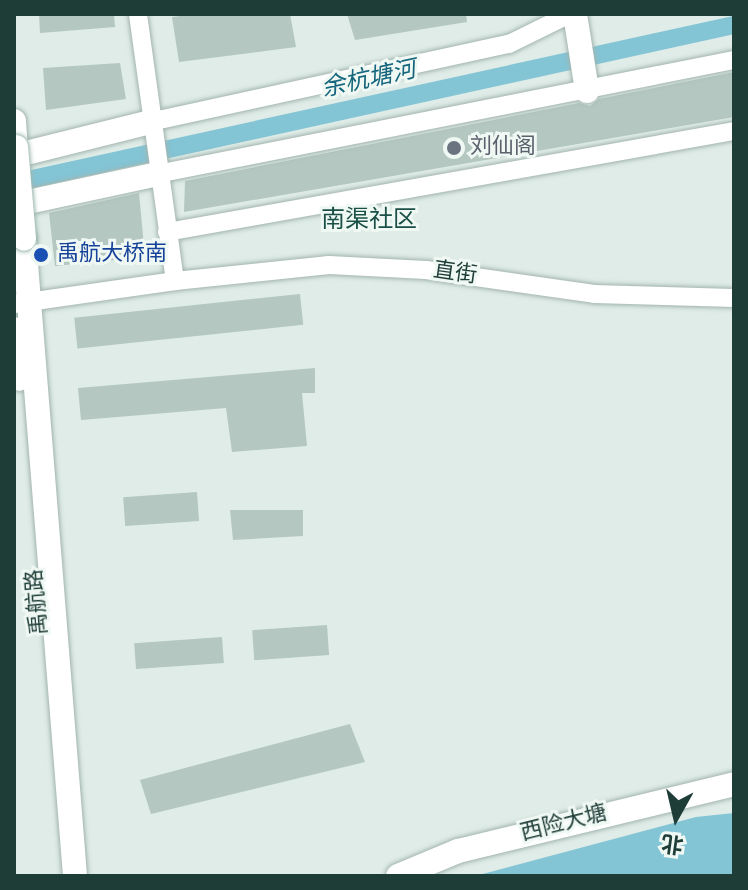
<!DOCTYPE html>
<html>
<head>
<meta charset="utf-8">
<style>
	body { margin:0 }
	#map { position:relative; width:748px; height:890px; overflow:hidden; background:#dfece7; font-family:Overpass,"Noto Sans SC",sans-serif }
	div>[style] { position:absolute }
	.water>* { inset:0; background:#83c4d5 }
	.canal>* { height:18px; margin:-9px; padding:0 9px; transform-origin:9px; border-radius:9px; background:#83c4d5 }
	.building>* { inset:0; background:#b4c7c0; transform-origin:0 0 }
	.roads { filter:drop-shadow(0 0 2px #a2b4af) drop-shadow(0 0 2px #a2b4af) }
	.street>* { height:18px; margin:-9px; padding:0 9px; transform-origin:9px; border-radius:9px; background:#fff }
	.secondary>* { height:24px; margin:-12px; padding:0 12px; transform-origin:12px; border-radius:12px; background:#fff }
	.bridges { filter:drop-shadow(0 0 2px #9db8b0) drop-shadow(0 0 2px #9db8b0) }
	.secondary-bridge>* { height:24px; margin:-12px; padding:0 12px; transform-origin:12px; border-radius:12px; background:#fff }
	.dots>* { width:22px; height:22px; translate:-50% -50%; box-sizing:border-box; border:4px solid #f0f8f4; border-radius:50% }
	span { translate:-50% -50%; white-space:nowrap; text-align:center; line-height:1.15; -webkit-text-stroke:6px #f0f8f4; paint-order:stroke }
	.worship-label { font-size:22px; color:#5b616d }
	.left { translate:0 -50%; text-align:left }
	.transit-label { font-size:22px; color:#164399 }
	.street-label { font-size:22px; color:#1f3d37 }
	.water-label { font-size:24px; color:#15667d; font-style:italic }
	.neighbourhood-label { font-size:24px; color:#1a5046 }
	.frame { position:absolute; inset:0; border:16px solid #1f3d37; pointer-events:none }
	.north { position:absolute; left:636px; top:778px; width:80px; height:80px; -webkit-text-stroke:6px #f0f8f4; paint-order:stroke; rotate:188deg; font-size:22px; font-weight:700; line-height:32px; text-align:center; color:#1f3d37 }
	.north::after { content:''; display:block; margin:auto; width:28px; height:36px; background:#1f3d37; clip-path:polygon(50% 0,100% 100%,50% 72%,0 100%) }
</style>
</head>
<body>
<div id="map">
	<div class="water">
		<div style="clip-path:polygon(734px 813px,734px 876px,475px 876px,696px 817px)"></div>
	</div>
	<div class="canal">
		<div style="left:14px;top:183px;width:737px;rotate:-12.38deg"></div>
	</div>
	<div class="building">
		<div style="clip-path:polygon(39px 14px,114px 14px,115px 27px,40px 33px)"></div>
		<div style="clip-path:polygon(197px 14px,290px 14px,296px 47px,179px 62px,172px 17px)"></div>
		<div style="clip-path:polygon(347px 14px,466px 14px,467px 22px,355px 40px)"></div>
		<div style="clip-path:polygon(120px 63px,126px 99px,46px 110px,43px 68px)"></div>
		<div style="clip-path:polygon(734px 72px,734px 117px,184px 212px,185px 181px,579px 103px,590px 106px,599px 99px)"></div>
		<div style="clip-path:polygon(139px 193px,145px 257px,55px 266px,49px 213px)"></div>
		<div style="left:300px;top:294px;width:31px;height:227px;rotate:84deg"></div>
		<div style="clip-path:polygon(315px 368px,315px 393px,302px 393px,307px 446px,232px 452px,226px 408px,81px 420px,78px 388px)"></div>
		<div style="left:197px;top:492px;width:29px;height:74px;rotate:86deg"></div>
		<div style="clip-path:polygon(230px 510px,303px 510px,303px 536px,233px 540px)"></div>
		<div style="left:327px;top:625px;width:30px;height:75px;rotate:86deg"></div>
		<div style="left:222px;top:637px;width:26px;height:88px;rotate:86deg"></div>
		<div style="clip-path:polygon(350px 724px,365px 762px,151px 814px,140px 780px)"></div>
	</div>
	<div class="roads">
		<div class="street">
			<div style="left:150px;top:122px;width:367px;rotate:-12.3deg"></div>
			<div style="left:509px;top:44px;width:68px;rotate:-26.2deg"></div>
			<div style="left:157px;top:174px;width:588px;rotate:-11.18deg"></div>
			<div style="left:167px;top:232px;width:576px;rotate:-10.1deg"></div>
			<div style="left:175px;top:281px;width:155px;rotate:-5.9deg"></div>
			<div style="left:329px;top:265px;width:97px;rotate:3deg"></div>
			<div style="left:426px;top:270px;width:170px;rotate:8.1deg"></div>
			<div style="left:594px;top:294px;width:140px;rotate:1.6deg"></div>
			<div style="left:14px;top:304px;width:163px;rotate:-8.1deg"></div>
			<div style="left:175px;top:281px;width:270px;rotate:-97.9deg"></div>
		</div>
		<div class="secondary">
			<div style="left:575px;top:14px;width:78px;rotate:81.1deg"></div>
			<div style="left:14px;top:121px;width:26px;rotate:86deg"></div>
			<div style="left:14px;top:156px;width:140px;rotate:-14deg"></div>
			<div style="left:14px;top:205px;width:146px;rotate:-12.2deg"></div>
			<div style="left:24px;top:239px;width:639px;rotate:85.42deg"></div>
			<div style="left:14px;top:329px;width:50px;rotate:84.3deg"></div>
			<div style="left:398px;top:876px;width:65px;rotate:-22.6deg"></div>
			<div style="left:458px;top:851px;width:284px;rotate:-13.6deg"></div>
		</div>
	</div>
	<div class="bridges">
		<div class="secondary-bridge">
			<div style="left:16px;top:147px;width:92px;rotate:85deg"></div>
		</div>
	</div>
	<div class="dots">
		<div style="left:454px;top:148px;background:#6b7280"></div>
		<div style="left:41px;top:255px;background:#1a4fb4"></div>
	</div>
	<div class="worship-label">
		<span class="left" style="left:470px;top:148px">刘仙阁</span>
	</div>
	<div class="transit-label">
		<span class="left" style="left:57px;top:255px">禹航大桥南</span>
	</div>
	<div class="street-label">
		<span style="left:455px;top:274px;rotate:8deg">直街</span>
		<span style="left:38px;top:602px;rotate:-95deg">禹航路</span>
		<span style="left:564px;top:824px;rotate:-14deg">西险大塘</span>
	</div>
	<div class="water-label">
		<span style="left:369px;top:81px;rotate:-12deg">余杭塘河</span>
	</div>
	<div class="neighbourhood-label">
		<span style="left:369px;top:222px">南渠社区</span>
	</div>
	<div class="frame"></div>
	<div class="north">北</div>
</div>
</body>
</html>
